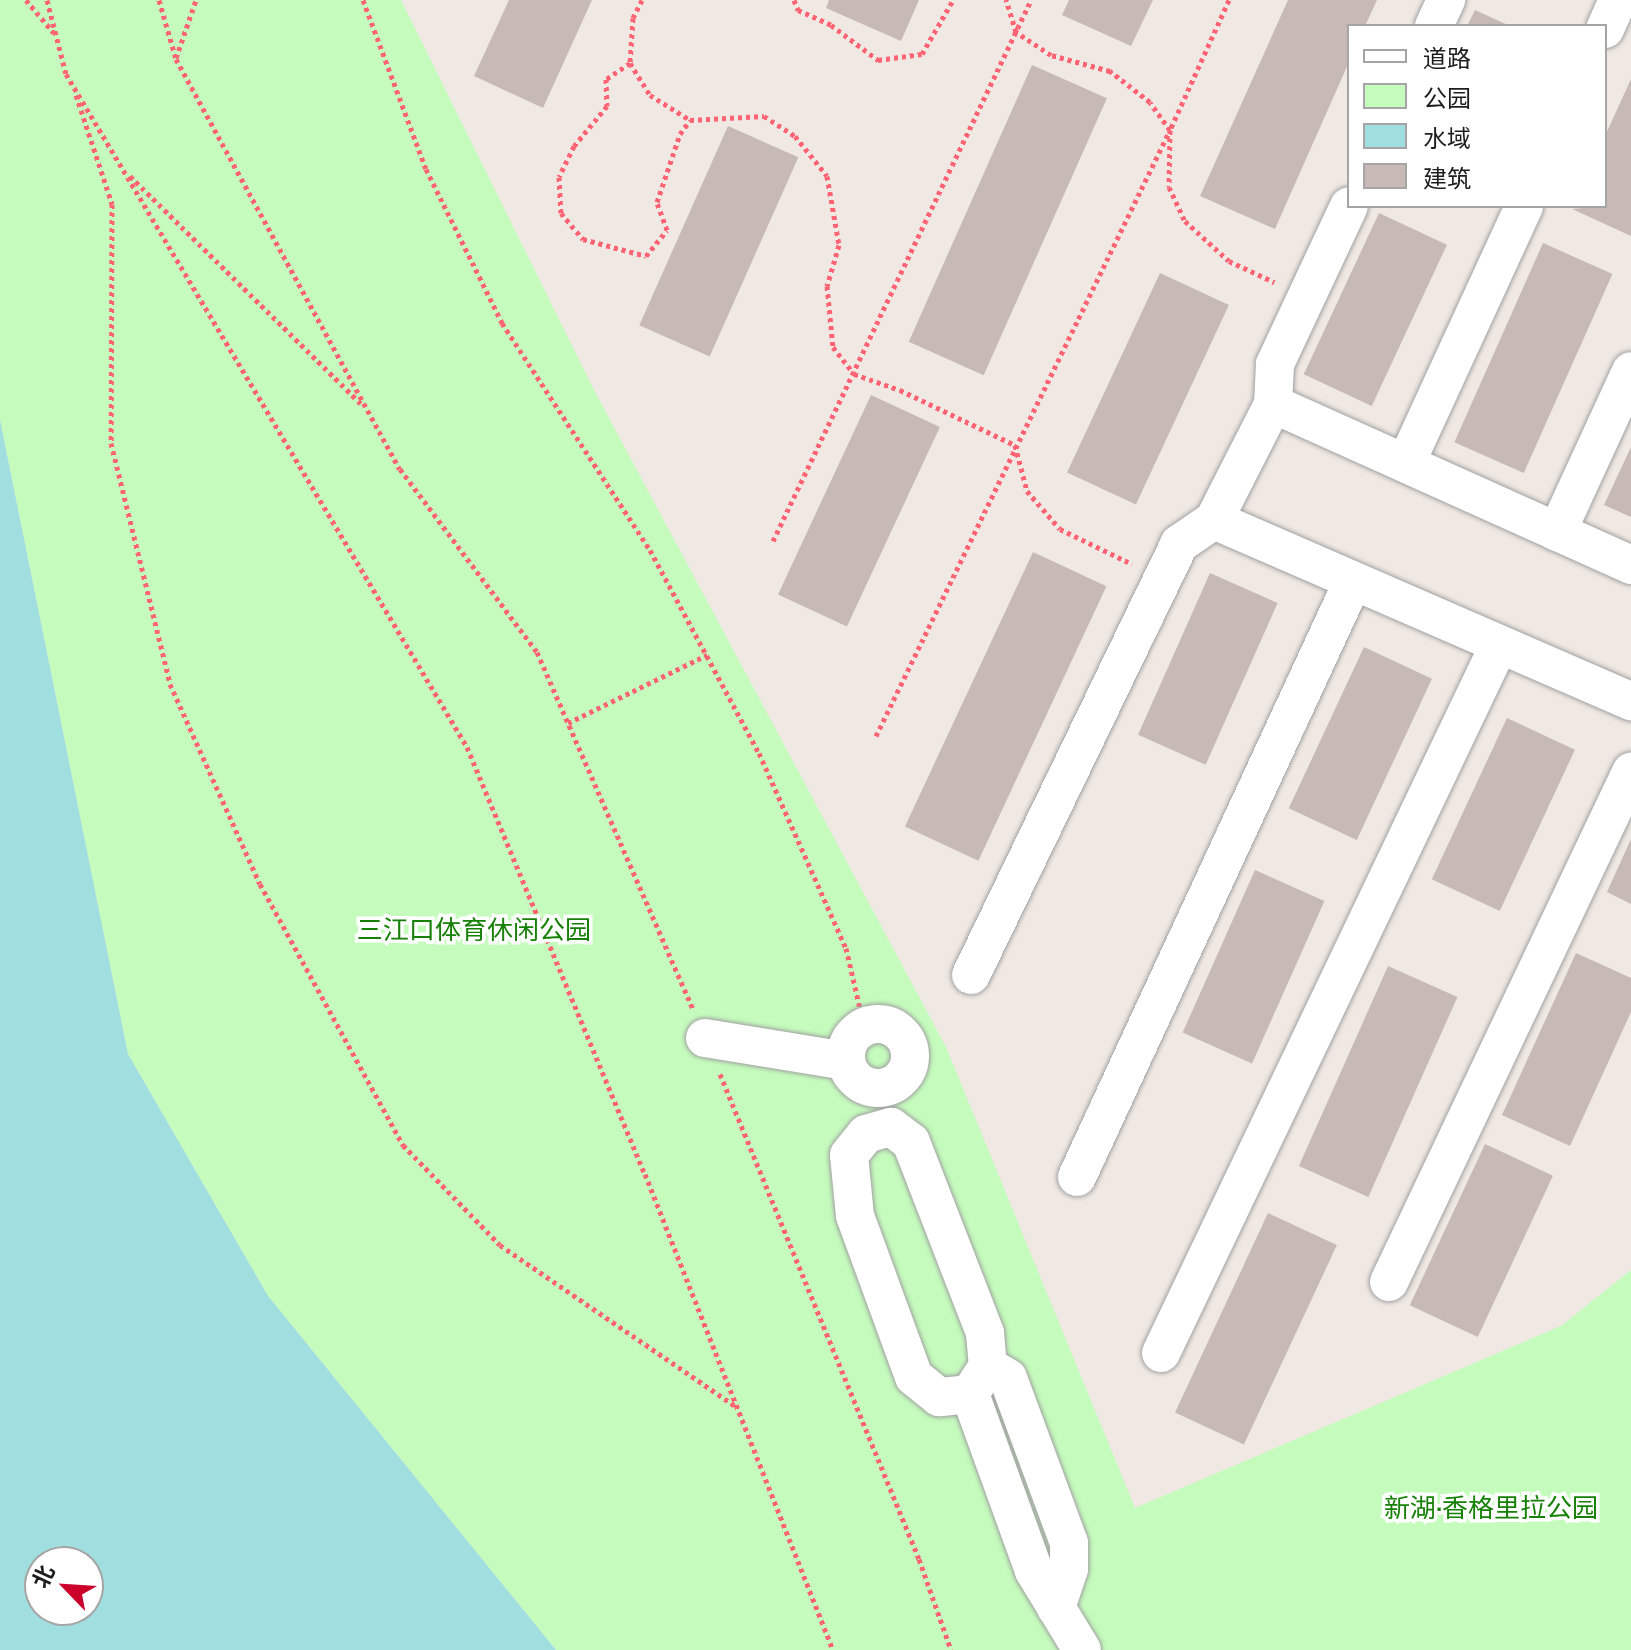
<!DOCTYPE html>
<html>
<head>
<meta charset="utf-8">
<style>
	body { margin:0 }
	#map { position:relative; width:1631px; height:1650px; overflow:hidden; background:#efe8e3; font-family:Cabin,"Noto Sans SC",sans-serif }
	div>[style] { position:absolute }
	.park>* { inset:0; background:#c5fcbd }
	.water>* { inset:0; background:#a0dedf }
	.building>* { inset:0; background:#c7b9b6; transform-origin:0 0 }
	.path>* { height:5px; margin-top:-2.5px; transform-origin:0; background:repeating-linear-gradient(90deg,#ff6475 0 4px,transparent 0 8px) }
	.roads { filter:drop-shadow(0 0 2px #a1a1a1) drop-shadow(0 0 2px #a1a1a1) }
	.minor>* { height:38px; margin:-19px; padding:0 19px; transform-origin:19px; border-radius:19px; background:#fff }
	.minor>.ring { margin:-19px; padding:0; box-sizing:content-box; background:none; border:38px solid #fff; border-radius:50% }
	span { translate:-50% -50%; white-space:nowrap; text-align:center; line-height:1.15; -webkit-text-stroke:7px #fff; paint-order:stroke }
	.park-label { font-size:26px; color:#168106 }
	.legend { position:absolute; left:1347px; top:24px; width:260px; height:184px; box-sizing:border-box; background:#fff; border:2px solid #a5a5a5; margin:0; padding:10px 14px; list-style:none; font-size:24px; color:#1d1d1d }
	.legend li { display:flex; align-items:center; gap:16px; height:40px }
	.legend b { width:40px; border:2px solid #a5a5a5 }
	.north { position:absolute; left:24px; top:1546px; width:80px; height:80px; box-sizing:border-box; background:#fff; border:2px solid #a5a5a5; border-radius:50%; rotate:295deg; font-size:22px; font-weight:700; line-height:32px; text-align:center; color:#1d1d1d }
	.north::after { content:''; display:block; margin:auto; width:28px; height:36px; background:#cb002b; clip-path:polygon(50% 0,100% 100%,50% 72%,0 100%) }
</style>
</head>
<body>
<div id="map">
	<div class="park">
		<div style="clip-path:polygon(0 0,401px 0,594px 390px,946px 1047px,1135px 1508px,1561px 1326px,1631px 1270px,1631px 1650px,556px 1650px,268px 1296px,128px 1054px,0 420px)"></div>
	</div>
	<div class="water">
		<div style="clip-path:polygon(evenodd,0 420px,128px 1054px,268px 1296px,556px 1650px,0 1650px,0 420px,40px 1562px,88px 1562px,88px 1610px,40px 1610px,40px 1562px)"></div>
	</div>
	<div class="building">
		<div style="clip-path:polygon(509px 0,592px 0,543px 108px,474px 76px)"></div>
		<div style="clip-path:polygon(829px 0,919px 0,901px 41px,826px 8px)"></div>
		<div style="clip-path:polygon(1069px 0,1153px 0,1131px 46px,1062px 15px)"></div>
		<div style="clip-path:polygon(1288px 0,1377px 0,1365px 26px,1349px 26px,1349px 62px,1275px 229px,1200px 196px)"></div>
		<div style="clip-path:polygon(1475px 10px,1510px 26px,1467px 26px)"></div>
		<div style="left:1032px;top:65px;width:82px;height:303px;rotate:24deg"></div>
		<div style="clip-path:polygon(1631px 79px,1631px 236px,1572px 209px,1605px 206px,1605px 136px)"></div>
		<div style="left:728px;top:126px;width:77px;height:218px;rotate:24deg"></div>
		<div style="left:1379px;top:213px;width:75px;height:178px;rotate:25deg"></div>
		<div style="left:1543px;top:243px;width:76px;height:218px;rotate:24deg"></div>
		<div style="left:1160px;top:273px;width:76px;height:220px;rotate:25deg"></div>
		<div style="left:871px;top:395px;width:76px;height:220px;rotate:25deg"></div>
		<div style="clip-path:polygon(1631px 447px,1631px 517px,1604px 505px)"></div>
		<div style="left:1033px;top:552px;width:81px;height:303px;rotate:25deg"></div>
		<div style="left:1210px;top:573px;width:74px;height:177px;rotate:24deg"></div>
		<div style="left:1364px;top:647px;width:75px;height:178px;rotate:25deg"></div>
		<div style="left:1507px;top:718px;width:75px;height:178px;rotate:25deg"></div>
		<div style="clip-path:polygon(1631px 839px,1631px 904px,1607px 892px)"></div>
		<div style="left:1255px;top:870px;width:76px;height:178px;rotate:24deg"></div>
		<div style="clip-path:polygon(1576px 953px,1631px 978px,1631px 1012px,1570px 1146px,1502px 1115px)"></div>
		<div style="left:1388px;top:966px;width:76px;height:219px;rotate:24deg"></div>
		<div style="left:1485px;top:1144px;width:75px;height:178px;rotate:25deg"></div>
		<div style="left:1268px;top:1213px;width:76px;height:220px;rotate:25deg"></div>
	</div>
	<div class="path">
		<div style="left:26px;top:0;width:43px;rotate:49.7deg"></div>
		<div style="left:47px;top:0;width:76px;rotate:75.6deg"></div>
		<div style="left:66px;top:74px;width:783px;rotate:59.21deg"></div>
		<div style="left:467px;top:747px;width:463px;rotate:67.4deg"></div>
		<div style="left:645px;top:1174px;width:512px;rotate:68.45deg"></div>
		<div style="left:159px;top:0;width:61px;rotate:73.9deg"></div>
		<div style="left:176px;top:59px;width:467px;rotate:61.4deg"></div>
		<div style="left:400px;top:469px;width:229px;rotate:53.2deg"></div>
		<div style="left:537px;top:652px;width:390px;rotate:66.4deg"></div>
		<div style="left:363px;top:0;width:180px;rotate:69.6deg"></div>
		<div style="left:426px;top:169px;width:172px;rotate:63.7deg"></div>
		<div style="left:502px;top:323px;width:271px;rotate:56.9deg"></div>
		<div style="left:650px;top:550px;width:230px;rotate:61.8deg"></div>
		<div style="left:759px;top:753px;width:214px;rotate:66deg"></div>
		<div style="left:846px;top:948px;width:80px;rotate:77deg"></div>
		<div style="left:642px;top:0;width:20px;rotate:117deg"></div>
		<div style="left:633px;top:18px;width:45px;rotate:93.8deg"></div>
		<div style="left:630px;top:63px;width:38px;rotate:58deg"></div>
		<div style="left:650px;top:95px;width:47px;rotate:32deg"></div>
		<div style="left:690px;top:120px;width:74px;rotate:-3.1deg"></div>
		<div style="left:764px;top:116px;width:37px;rotate:33deg"></div>
		<div style="left:795px;top:136px;width:51px;rotate:51.3deg"></div>
		<div style="left:827px;top:176px;width:70px;rotate:80.1deg"></div>
		<div style="left:839px;top:245px;width:43px;rotate:106.3deg"></div>
		<div style="left:827px;top:286px;width:61px;rotate:84.4deg"></div>
		<div style="left:833px;top:347px;width:34px;rotate:52deg"></div>
		<div style="left:854px;top:374px;width:49px;rotate:19.2deg"></div>
		<div style="left:900px;top:390px;width:127px;rotate:25.6deg"></div>
		<div style="left:1015px;top:445px;width:48px;rotate:75.4deg"></div>
		<div style="left:1027px;top:491px;width:50px;rotate:49deg"></div>
		<div style="left:1060px;top:529px;width:80px;rotate:25.9deg"></div>
		<div style="left:794px;top:0;width:11px;rotate:68deg"></div>
		<div style="left:798px;top:10px;width:36px;rotate:24deg"></div>
		<div style="left:831px;top:25px;width:59px;rotate:36.7deg"></div>
		<div style="left:878px;top:60px;width:44px;rotate:-7.8deg"></div>
		<div style="left:922px;top:54px;width:62px;rotate:-60.1deg"></div>
		<div style="left:1229px;top:0;width:143px;rotate:114.4deg"></div>
		<div style="left:1170px;top:130px;width:57px;rotate:91deg"></div>
		<div style="left:1169px;top:187px;width:38px;rotate:65deg"></div>
		<div style="left:1185px;top:221px;width:59px;rotate:42.3deg"></div>
		<div style="left:1229px;top:261px;width:50px;rotate:25deg"></div>
		<div style="left:176px;top:58px;width:61px;rotate:-71deg"></div>
		<div style="left:630px;top:63px;width:29px;rotate:146deg"></div>
		<div style="left:606px;top:79px;width:27px;rotate:88deg"></div>
		<div style="left:607px;top:106px;width:52px;rotate:129.5deg"></div>
		<div style="left:574px;top:146px;width:34px;rotate:116deg"></div>
		<div style="left:559px;top:177px;width:36px;rotate:87deg"></div>
		<div style="left:561px;top:213px;width:34px;rotate:50deg"></div>
		<div style="left:583px;top:239px;width:65px;rotate:15.1deg"></div>
		<div style="left:646px;top:256px;width:33px;rotate:-51deg"></div>
		<div style="left:667px;top:230px;width:30px;rotate:-110deg"></div>
		<div style="left:657px;top:202px;width:72px;rotate:-71.3deg"></div>
		<div style="left:680px;top:134px;width:17px;rotate:-54deg"></div>
		<div style="left:76px;top:95px;width:115px;rotate:71.7deg"></div>
		<div style="left:112px;top:204px;width:239px;rotate:90.2deg"></div>
		<div style="left:111px;top:443px;width:248px;rotate:76.2deg"></div>
		<div style="left:170px;top:684px;width:219px;rotate:65.8deg"></div>
		<div style="left:260px;top:884px;width:298px;rotate:61.3deg"></div>
		<div style="left:403px;top:1145px;width:139px;rotate:45.9deg"></div>
		<div style="left:500px;top:1245px;width:287px;rotate:34.4deg"></div>
		<div style="left:130px;top:176px;width:326px;rotate:44.6deg"></div>
		<div style="left:773px;top:541px;width:599px;rotate:-64.5deg"></div>
		<div style="left:568px;top:723px;width:155px;rotate:-26.1deg"></div>
		<div style="left:876px;top:736px;width:674px;rotate:-64.12deg"></div>
		<div style="left:1170px;top:130px;width:34px;rotate:-126deg"></div>
		<div style="left:1150px;top:102px;width:51px;rotate:-142.2deg"></div>
		<div style="left:1110px;top:71px;width:61px;rotate:-164.8deg"></div>
		<div style="left:1051px;top:55px;width:42px;rotate:-146.7deg"></div>
		<div style="left:1016px;top:32px;width:34px;rotate:-107deg"></div>
		<div style="left:720px;top:1074px;width:524px;rotate:67.69deg"></div>
		<div style="left:919px;top:1559px;width:96px;rotate:70.6deg"></div>
	</div>
	<div class="roads">
		<div class="minor">
			<div style="left:1434px;top:26px;width:29px;rotate:-65deg"></div>
			<div style="left:1605px;top:29px;width:32px;rotate:-66deg"></div>
			<div style="left:1273px;top:404px;width:393px;rotate:24.2deg"></div>
			<div style="left:1406px;top:463px;width:283px;rotate:-65.3deg"></div>
			<div style="left:1214px;top:520px;width:455px;rotate:23.5deg"></div>
			<div style="left:1557px;top:532px;width:177px;rotate:-65.3deg"></div>
			<div style="left:971px;top:975px;width:479px;rotate:-64.2deg"></div>
			<div style="left:1179px;top:544px;width:42px;rotate:-34.4deg"></div>
			<div style="left:1214px;top:520px;width:130px;rotate:-63deg"></div>
			<div style="left:1273px;top:404px;width:40px;rotate:-87.1deg"></div>
			<div style="left:1275px;top:364px;width:174px;rotate:-64.9deg"></div>
			<div class="ring" style="left:846px;top:1024px;width:26px;height:26px"></div>
			<div style="left:705px;top:1038px;width:143px;rotate:9.3deg"></div>
			<div style="left:891px;top:1127px;width:25px;rotate:37deg"></div>
			<div style="left:911px;top:1142px;width:205px;rotate:68.8deg"></div>
			<div style="left:985px;top:1333px;width:33px;rotate:85deg"></div>
			<div style="left:988px;top:1366px;width:33px;rotate:123deg"></div>
			<div style="left:970px;top:1394px;width:31px;rotate:174deg"></div>
			<div style="left:939px;top:1397px;width:32px;rotate:-141deg"></div>
			<div style="left:914px;top:1377px;width:171px;rotate:-110.1deg"></div>
			<div style="left:855px;top:1216px;width:61px;rotate:-95.6deg"></div>
			<div style="left:849px;top:1155px;width:27px;rotate:-51deg"></div>
			<div style="left:866px;top:1134px;width:26px;rotate:-16deg"></div>
			<div style="left:1077px;top:1177px;width:657px;rotate:-65.15deg"></div>
			<div style="left:1389px;top:1282px;width:565px;rotate:-64.62deg"></div>
			<div style="left:1161px;top:1353px;width:785px;rotate:-64.48deg"></div>
			<div style="left:988px;top:1366px;width:23px;rotate:31deg"></div>
			<div style="left:1008px;top:1378px;width:176px;rotate:69.7deg"></div>
			<div style="left:1069px;top:1543px;width:26px;rotate:90deg"></div>
			<div style="left:1069px;top:1569px;width:41px;rotate:108.4deg"></div>
			<div style="left:970px;top:1394px;width:188px;rotate:70.1deg"></div>
			<div style="left:1034px;top:1571px;width:92px;rotate:58.7deg"></div>
		</div>
	</div>
	<div class="park-label">
		<span style="left:474px;top:931px">三江口体育休闲公园</span>
		<span style="left:1491px;top:1509px">新湖·香格里拉公园</span>
	</div>
	<ul class="legend">
	<li><b style="height:10px;background:#fff"></b>道路</li>
	<li><b style="height:22px;background:#c5fcbd"></b>公园</li>
	<li><b style="height:22px;background:#a0dedf"></b>水域</li>
	<li><b style="height:22px;background:#c7b9b6"></b>建筑</li>
	</ul>
	<div class="north">北</div>
</div>
</body>
</html>
